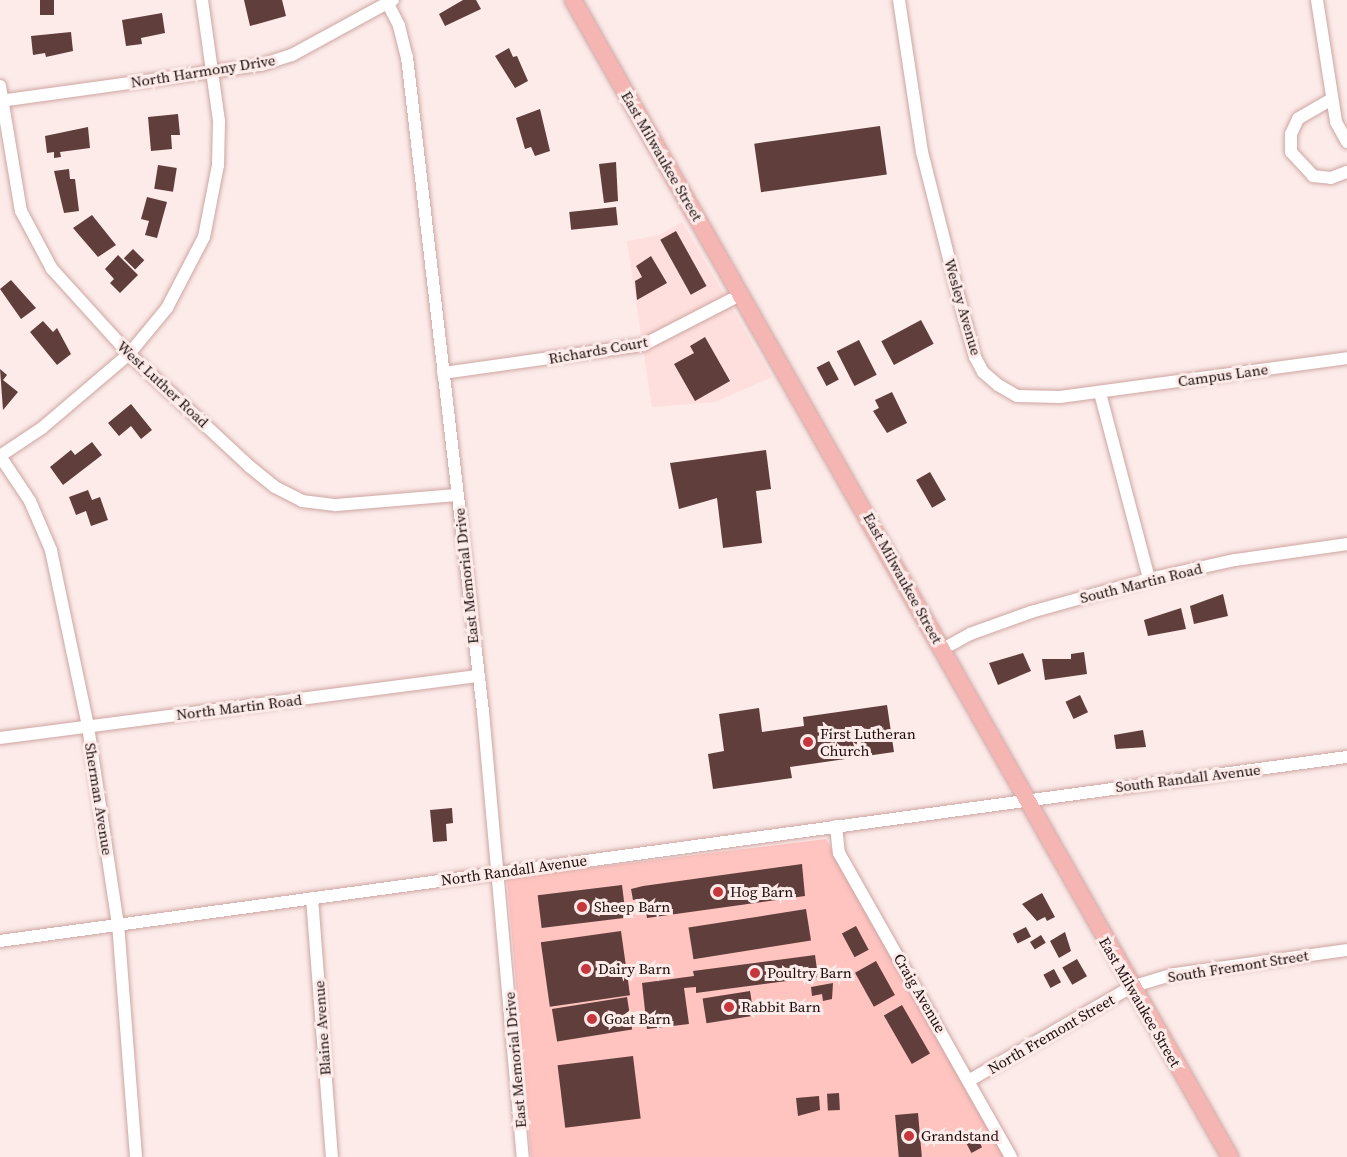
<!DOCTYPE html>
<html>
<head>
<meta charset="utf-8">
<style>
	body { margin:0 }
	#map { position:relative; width:1347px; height:1157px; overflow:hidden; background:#fcebe9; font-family:"Source Serif 4",serif }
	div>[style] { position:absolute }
	.built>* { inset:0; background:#fedfdd }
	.green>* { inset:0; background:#ffc4c0 }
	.building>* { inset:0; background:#5f3e3c; transform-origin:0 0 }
	.roads { filter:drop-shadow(0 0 2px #cda5a2) drop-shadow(0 0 2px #cda5a2) }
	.minor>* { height:12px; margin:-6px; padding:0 6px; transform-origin:6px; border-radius:6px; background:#fff }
	.major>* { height:16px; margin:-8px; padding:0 8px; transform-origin:8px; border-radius:8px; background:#f5b5b2 }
	.dots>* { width:16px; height:16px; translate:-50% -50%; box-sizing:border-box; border:3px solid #fcebe9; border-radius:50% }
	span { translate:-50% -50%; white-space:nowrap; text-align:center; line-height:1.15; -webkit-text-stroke:6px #fcebe9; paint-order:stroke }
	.street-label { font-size:15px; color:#1a0d0c }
	.poi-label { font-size:15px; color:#1a0d0c }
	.left { translate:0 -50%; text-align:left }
</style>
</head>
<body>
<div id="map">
	<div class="built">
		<div style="clip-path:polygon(682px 222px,772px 377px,715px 402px,652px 407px,627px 241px,659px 235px)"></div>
	</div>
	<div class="green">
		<div style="clip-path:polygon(826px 839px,1006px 1157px,531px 1157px,507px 878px)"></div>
	</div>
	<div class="building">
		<div style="left:40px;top:0;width:14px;height:15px"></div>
		<div style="clip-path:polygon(244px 0,282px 0,286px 16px,250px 26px)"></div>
		<div style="clip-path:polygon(463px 0,476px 0,481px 9px,445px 26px,439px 14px)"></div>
		<div style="clip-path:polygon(162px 13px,165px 33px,141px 38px,142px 44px,126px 46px,122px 20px)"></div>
		<div style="clip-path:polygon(71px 32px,73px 51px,46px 57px,45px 53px,33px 55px,31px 36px)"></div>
		<div style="clip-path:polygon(509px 48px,513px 57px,517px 56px,528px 81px,515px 88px,495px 56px)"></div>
		<div style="clip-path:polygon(540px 109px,550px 151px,535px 156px,531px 147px,525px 149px,516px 118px)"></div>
		<div style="clip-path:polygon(178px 114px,180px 135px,171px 135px,172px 149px,151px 151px,148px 117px)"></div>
		<div style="left:880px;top:126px;width:49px;height:127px;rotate:82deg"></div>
		<div style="clip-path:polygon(88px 127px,90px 148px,60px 152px,61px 157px,54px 158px,54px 152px,47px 153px,45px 136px)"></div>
		<div style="clip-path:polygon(616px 162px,618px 201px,604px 203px,599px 164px)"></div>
		<div style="left:158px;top:165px;width:19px;height:24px;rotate:9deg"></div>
		<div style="clip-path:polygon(69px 169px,70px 179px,75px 179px,79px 211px,64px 213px,54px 171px)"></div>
		<div style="clip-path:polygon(147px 197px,167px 202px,157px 238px,145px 235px,149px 221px,141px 219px)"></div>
		<div style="left:616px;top:207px;width:18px;height:47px;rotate:84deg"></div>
		<div style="clip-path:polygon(92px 215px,116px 245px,98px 257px,73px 228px)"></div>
		<div style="left:676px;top:231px;width:63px;height:18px;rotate:61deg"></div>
		<div style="left:133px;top:249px;width:16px;height:13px;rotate:45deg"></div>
		<div style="clip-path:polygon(118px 255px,138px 275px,120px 293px,110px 283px,114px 279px,105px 269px)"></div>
		<div style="clip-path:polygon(651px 256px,667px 283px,637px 300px,635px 281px,642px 277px,636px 266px)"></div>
		<div style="clip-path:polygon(11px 280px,36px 308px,21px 319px,0 289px)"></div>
		<div style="left:921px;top:320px;width:27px;height:45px;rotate:62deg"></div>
		<div style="clip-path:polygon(43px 321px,53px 332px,57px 328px,71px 354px,57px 365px,30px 332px)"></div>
		<div style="clip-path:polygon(705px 337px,730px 381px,695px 401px,674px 364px,694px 353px,690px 346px)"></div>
		<div style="left:859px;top:340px;width:39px;height:25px;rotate:63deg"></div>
		<div style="left:829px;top:361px;width:21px;height:14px;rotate:62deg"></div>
		<div style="clip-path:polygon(0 369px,7px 375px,3px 380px,18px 392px,3px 410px)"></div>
		<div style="clip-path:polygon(892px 392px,907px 423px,887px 433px,873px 411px,879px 408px,875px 400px)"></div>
		<div style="clip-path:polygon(131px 404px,152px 430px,141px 439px,131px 426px,119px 436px,108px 423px)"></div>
		<div style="clip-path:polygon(92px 442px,102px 455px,63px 485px,50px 467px,71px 450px,75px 455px)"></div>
		<div style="clip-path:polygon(766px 450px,771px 489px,756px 491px,762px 543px,723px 548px,717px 498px,679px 509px,670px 463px)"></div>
		<div style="left:930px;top:472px;width:32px;height:16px;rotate:60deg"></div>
		<div style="clip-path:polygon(88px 490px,92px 500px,100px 497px,108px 520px,91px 526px,86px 511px,76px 515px,69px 497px)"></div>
		<div style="clip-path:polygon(1223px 594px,1228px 616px,1194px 624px,1190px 606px)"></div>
		<div style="clip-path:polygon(1181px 608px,1186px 629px,1148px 636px,1144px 620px)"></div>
		<div style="clip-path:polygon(1084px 652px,1087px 674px,1045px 680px,1042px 659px,1071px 659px,1071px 654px)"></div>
		<div style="clip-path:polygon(1023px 653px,1031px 671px,998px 685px,989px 663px)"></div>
		<div style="left:1080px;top:695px;width:19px;height:16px;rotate:65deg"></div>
		<div style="clip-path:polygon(887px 705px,894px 752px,790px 767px,792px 778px,713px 789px,708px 754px,724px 751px,719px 714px,759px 708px,762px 732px,804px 726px,803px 717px)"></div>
		<div style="clip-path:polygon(1143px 730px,1146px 747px,1116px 749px,1114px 735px)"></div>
		<div style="clip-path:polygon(452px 808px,453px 823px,446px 824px,447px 841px,433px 842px,430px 810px)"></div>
		<div style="clip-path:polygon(802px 864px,805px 896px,647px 918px,644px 898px,633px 900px,631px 889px,643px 886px)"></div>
		<div style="left:622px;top:885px;width:33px;height:85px;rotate:83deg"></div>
		<div style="clip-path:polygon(1042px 893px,1055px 917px,1047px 921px,1045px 917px,1037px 921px,1022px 904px)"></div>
		<div style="left:806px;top:909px;width:32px;height:119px;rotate:81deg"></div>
		<div style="left:856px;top:926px;width:27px;height:16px;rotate:62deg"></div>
		<div style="left:1026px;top:927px;width:11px;height:15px;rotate:63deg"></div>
		<div style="left:621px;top:931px;width:65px;height:81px;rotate:82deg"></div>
		<div style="clip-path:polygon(1065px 932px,1071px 951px,1059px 958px,1050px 941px)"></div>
		<div style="left:1041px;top:935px;width:9px;height:13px;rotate:58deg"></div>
		<div style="clip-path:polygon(815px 955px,818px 977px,696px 993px,696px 987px,684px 988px,689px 1024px,647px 1029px,642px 983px,694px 976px,693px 971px)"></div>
		<div style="left:1077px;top:959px;width:20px;height:17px;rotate:60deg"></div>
		<div style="left:876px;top:961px;width:39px;height:24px;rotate:61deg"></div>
		<div style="left:1054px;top:969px;width:15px;height:12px;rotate:62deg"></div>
		<div style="clip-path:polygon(833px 983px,832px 999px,823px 1001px,822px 994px,812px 996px,811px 987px)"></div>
		<div style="left:750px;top:991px;width:25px;height:48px;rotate:81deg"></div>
		<div style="left:627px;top:997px;width:33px;height:76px;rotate:81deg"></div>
		<div style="left:902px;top:1005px;width:56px;height:21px;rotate:60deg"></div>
		<div style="left:633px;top:1056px;width:63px;height:76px;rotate:83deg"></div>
		<div style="left:839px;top:1093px;width:17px;height:12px;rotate:87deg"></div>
		<div style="clip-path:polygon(819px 1096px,820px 1110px,798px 1116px,796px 1098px)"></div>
		<div style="left:918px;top:1113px;width:44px;height:23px;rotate:85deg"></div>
		<div style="left:975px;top:1134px;width:15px;height:12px;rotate:62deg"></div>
	</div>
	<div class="roads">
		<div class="minor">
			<div style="left:386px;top:0;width:29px;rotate:63deg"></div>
			<div style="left:399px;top:26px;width:32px;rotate:76deg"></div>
			<div style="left:407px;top:57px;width:659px;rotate:83.38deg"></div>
			<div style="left:483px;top:712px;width:447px;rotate:84.9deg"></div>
			<div style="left:899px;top:0;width:154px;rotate:81.4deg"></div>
			<div style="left:922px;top:152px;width:155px;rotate:75.8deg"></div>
			<div style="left:960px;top:302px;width:57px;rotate:74.7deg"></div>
			<div style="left:975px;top:357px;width:17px;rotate:62deg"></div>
			<div style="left:983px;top:372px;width:20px;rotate:41deg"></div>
			<div style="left:998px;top:385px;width:22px;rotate:30deg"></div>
			<div style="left:1017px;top:396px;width:43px;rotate:1.3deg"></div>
			<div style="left:1060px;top:397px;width:290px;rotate:-7.7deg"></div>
			<div style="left:1317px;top:0;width:123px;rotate:81.1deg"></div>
			<div style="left:1336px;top:122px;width:23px;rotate:61deg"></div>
			<div style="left:0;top:86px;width:127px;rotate:80.5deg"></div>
			<div style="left:21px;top:211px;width:66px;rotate:61.9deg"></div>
			<div style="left:52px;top:269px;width:115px;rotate:47.8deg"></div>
			<div style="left:129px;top:354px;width:164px;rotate:43deg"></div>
			<div style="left:249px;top:466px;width:33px;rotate:39deg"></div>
			<div style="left:275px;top:487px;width:30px;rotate:27deg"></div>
			<div style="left:302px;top:501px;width:34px;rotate:7deg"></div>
			<div style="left:336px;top:505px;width:121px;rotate:-4.7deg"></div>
			<div style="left:1332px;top:99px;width:39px;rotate:150deg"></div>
			<div style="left:1298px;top:119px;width:17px;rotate:115deg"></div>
			<div style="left:1291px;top:134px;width:18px;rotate:90deg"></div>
			<div style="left:1291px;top:152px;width:33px;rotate:47deg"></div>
			<div style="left:1313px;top:176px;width:18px;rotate:6deg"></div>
			<div style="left:1331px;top:178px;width:17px;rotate:-21deg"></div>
			<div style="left:0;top:101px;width:263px;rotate:-7.9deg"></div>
			<div style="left:261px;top:65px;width:33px;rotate:-18deg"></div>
			<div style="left:292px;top:55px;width:115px;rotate:-28.6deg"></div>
			<div style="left:443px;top:373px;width:202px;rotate:-8deg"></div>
			<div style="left:643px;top:345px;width:111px;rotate:-27.3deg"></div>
			<div style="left:1100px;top:393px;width:192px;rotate:75.2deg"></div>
			<div style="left:943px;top:649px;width:31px;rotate:-29deg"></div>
			<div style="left:970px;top:634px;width:65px;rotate:-19.8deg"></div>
			<div style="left:1031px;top:612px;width:123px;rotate:-15.6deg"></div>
			<div style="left:1149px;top:579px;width:88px;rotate:-12.5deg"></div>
			<div style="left:1235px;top:560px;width:113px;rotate:-8.1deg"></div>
			<div style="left:0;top:738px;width:481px;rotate:-7.4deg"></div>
			<div style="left:836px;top:826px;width:27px;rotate:84deg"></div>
			<div style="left:839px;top:853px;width:349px;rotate:60.5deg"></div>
			<div style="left:312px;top:898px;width:260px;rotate:85.6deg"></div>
			<div style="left:0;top:941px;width:1360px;rotate:-7.78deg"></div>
			<div style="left:970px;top:1080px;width:186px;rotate:-30deg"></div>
			<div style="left:1131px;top:987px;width:45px;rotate:-16.8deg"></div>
			<div style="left:1174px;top:974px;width:175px;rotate:-7.9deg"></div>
			<div style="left:136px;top:1157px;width:233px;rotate:-94.4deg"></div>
			<div style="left:118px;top:925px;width:201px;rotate:-98.6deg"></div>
			<div style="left:88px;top:726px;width:180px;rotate:-101.9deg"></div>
			<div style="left:51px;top:550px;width:53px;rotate:-113.2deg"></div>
			<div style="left:30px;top:501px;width:54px;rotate:-123.7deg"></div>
			<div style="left:0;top:456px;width:50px;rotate:-33.7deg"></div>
			<div style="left:42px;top:428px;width:114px;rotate:-40.4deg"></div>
			<div style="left:129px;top:354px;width:60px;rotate:-50.4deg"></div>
			<div style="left:167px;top:308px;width:80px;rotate:-62.5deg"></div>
			<div style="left:204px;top:237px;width:73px;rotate:-79deg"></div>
			<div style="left:218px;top:165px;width:44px;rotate:-88.7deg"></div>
			<div style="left:219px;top:121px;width:122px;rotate:-98deg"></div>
		</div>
		<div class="major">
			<div style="left:573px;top:0;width:1331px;rotate:60.41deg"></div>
		</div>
	</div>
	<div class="dots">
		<div style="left:808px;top:742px;background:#c6363d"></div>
		<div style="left:718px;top:892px;background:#c6363d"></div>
		<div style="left:582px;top:907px;background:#c6363d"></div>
		<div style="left:586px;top:969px;background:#c6363d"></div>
		<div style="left:755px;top:973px;background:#c6363d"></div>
		<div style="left:729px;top:1007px;background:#c6363d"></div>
		<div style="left:592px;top:1019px;background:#c6363d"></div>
		<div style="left:909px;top:1136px;background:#c6363d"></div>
	</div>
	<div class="street-label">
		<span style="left:203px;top:71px;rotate:-9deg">North Harmony Drive</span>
		<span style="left:662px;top:156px;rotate:60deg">East Milwaukee Street</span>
		<span style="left:963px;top:307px;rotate:74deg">Wesley Avenue</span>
		<span style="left:598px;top:350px;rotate:-10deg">Richards Court</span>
		<span style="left:1223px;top:375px;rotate:-8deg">Campus Lane</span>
		<span style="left:163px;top:384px;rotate:43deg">West Luther Road</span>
		<span style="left:466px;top:576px;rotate:-96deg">East Memorial Drive</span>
		<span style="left:903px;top:578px;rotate:61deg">East Milwaukee Street</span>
		<span style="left:1141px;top:583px;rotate:-14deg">South Martin Road</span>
		<span style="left:239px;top:707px;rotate:-7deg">North Martin Road</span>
		<span style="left:1188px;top:778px;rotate:-7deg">South Randall Avenue</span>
		<span style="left:99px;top:799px;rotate:81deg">Sherman Avenue</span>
		<span style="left:514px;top:870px;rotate:-8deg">North Randall Avenue</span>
		<span style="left:1238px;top:966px;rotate:-9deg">South Fremont Street</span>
		<span style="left:920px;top:993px;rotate:60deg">Craig Avenue</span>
		<span style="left:1140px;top:1002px;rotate:60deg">East Milwaukee Street</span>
		<span style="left:322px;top:1028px;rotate:-94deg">Blaine Avenue</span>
		<span style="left:1051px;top:1034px;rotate:-30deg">North Fremont Street</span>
		<span style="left:515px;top:1060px;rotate:-95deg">East Memorial Drive</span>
	</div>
	<div class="poi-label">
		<span class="left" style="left:820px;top:742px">First Lutheran<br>Church</span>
		<span class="left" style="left:730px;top:892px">Hog Barn</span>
		<span class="left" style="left:594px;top:907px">Sheep Barn</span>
		<span class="left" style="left:598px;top:969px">Dairy Barn</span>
		<span class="left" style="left:767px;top:973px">Poultry Barn</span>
		<span class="left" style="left:741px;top:1007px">Rabbit Barn</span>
		<span class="left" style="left:604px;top:1019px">Goat Barn</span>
		<span class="left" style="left:921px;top:1136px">Grandstand</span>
	</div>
</div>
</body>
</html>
